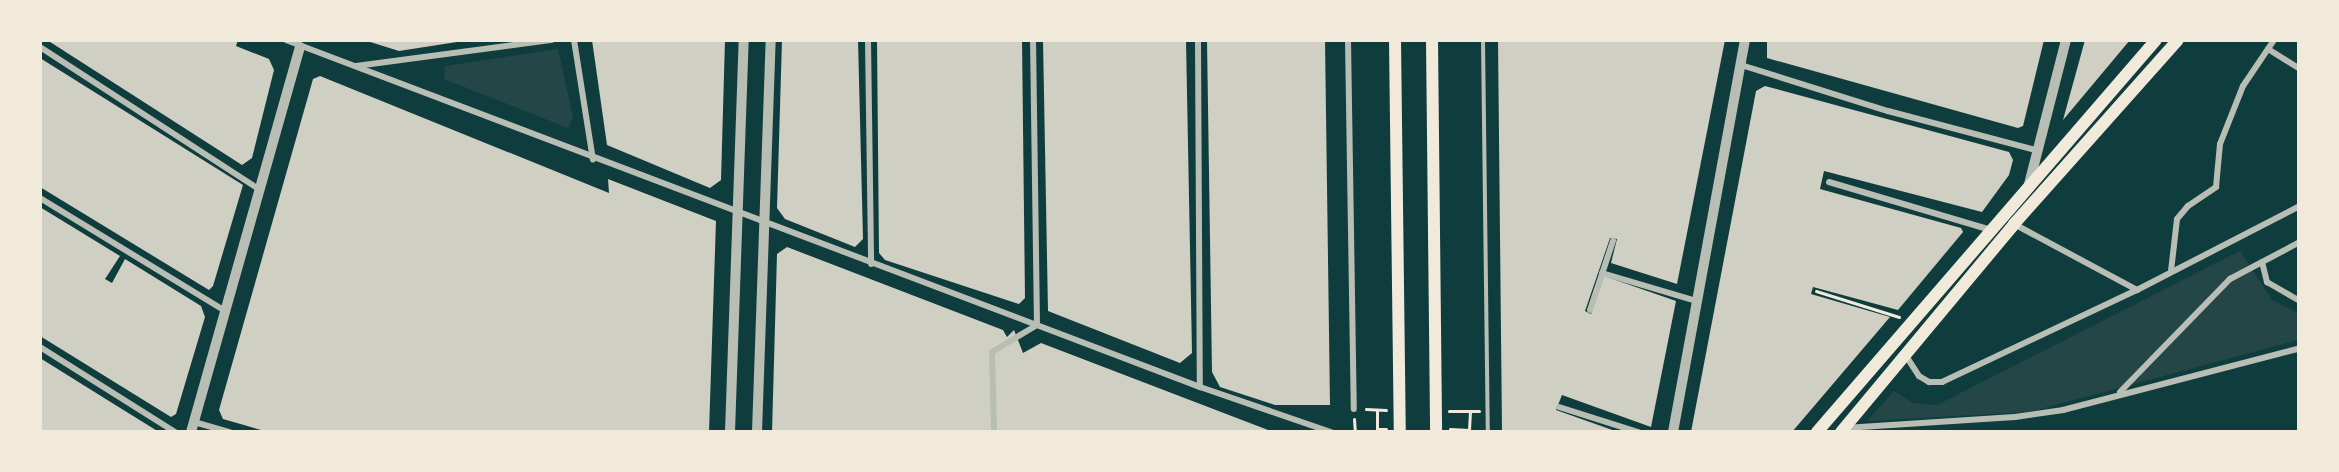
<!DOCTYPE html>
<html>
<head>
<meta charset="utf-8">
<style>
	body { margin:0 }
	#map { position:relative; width:2339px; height:472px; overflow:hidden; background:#0f3d3e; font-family:Arial,sans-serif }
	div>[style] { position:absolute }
	.green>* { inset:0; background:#244646 }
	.building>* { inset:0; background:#cfcfc3 }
	.path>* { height:3px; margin:-1.5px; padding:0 1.5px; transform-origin:1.5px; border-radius:1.5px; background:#f1e9da }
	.service>* { height:4px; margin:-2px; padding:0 2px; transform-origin:2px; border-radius:2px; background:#b8beb3 }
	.minor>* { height:6px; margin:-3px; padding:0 3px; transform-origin:3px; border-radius:3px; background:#b8beb3 }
	.tertiary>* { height:10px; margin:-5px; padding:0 5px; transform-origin:5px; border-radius:5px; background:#b8beb3 }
	.secondary>* { height:12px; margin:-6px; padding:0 6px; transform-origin:6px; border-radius:6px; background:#f1e9da }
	span { translate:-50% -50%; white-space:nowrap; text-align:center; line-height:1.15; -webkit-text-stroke:4.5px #f1e9da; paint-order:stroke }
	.frame { position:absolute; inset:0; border:42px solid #f1e9da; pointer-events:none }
</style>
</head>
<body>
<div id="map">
	<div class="green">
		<div style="clip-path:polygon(558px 49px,573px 117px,568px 128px,444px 79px,445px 66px)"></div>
		<div style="clip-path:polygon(2240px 251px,2272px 300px,2298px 313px,2298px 340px,2029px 412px,1867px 421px,1894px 391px,1913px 403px,1937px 405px)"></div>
	</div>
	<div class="building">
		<div style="clip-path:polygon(47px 40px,238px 40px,236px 46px,269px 59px,274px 70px,252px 158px,242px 165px)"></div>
		<div style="clip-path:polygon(364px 40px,457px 40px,457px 42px,399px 51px)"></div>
		<div style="clip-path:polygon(592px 40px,725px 40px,721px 180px,710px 188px,607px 145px)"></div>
		<div style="clip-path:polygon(782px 40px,858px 40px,863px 239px,855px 247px,785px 219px,777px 208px)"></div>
		<div style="clip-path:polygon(877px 40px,1022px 40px,1025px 298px,1019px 304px,885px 260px,879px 253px)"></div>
		<div style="clip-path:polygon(1043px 40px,1186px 40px,1192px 353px,1180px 363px,1048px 311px)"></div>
		<div style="clip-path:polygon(1207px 40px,1325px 40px,1330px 405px,1275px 405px,1220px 387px,1212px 372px)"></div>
		<div style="clip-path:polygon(1498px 40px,1725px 40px,1677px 284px,1611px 263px,1617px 239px,1610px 238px,1585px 311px,1591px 314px,1604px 276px,1676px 301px,1651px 427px,1562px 395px,1556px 410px,1618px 432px,1502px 432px)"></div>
		<div style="clip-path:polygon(1767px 40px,2044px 40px,2023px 126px,2018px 128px,1767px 58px)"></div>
		<div style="clip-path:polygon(2085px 40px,2130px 40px,2063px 120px)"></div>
		<div style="clip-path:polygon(40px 58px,243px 185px,213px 286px,209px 290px,40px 187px)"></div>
		<div style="clip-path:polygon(320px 76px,609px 193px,608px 179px,716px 221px,709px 432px,268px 432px,223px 419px,219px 410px,313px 79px)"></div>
		<div style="clip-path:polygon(1765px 86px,2009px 152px,2013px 160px,2009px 175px,1982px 212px,1824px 171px,1820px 189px,1961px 228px,1963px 232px,1898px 310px,1813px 287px,1811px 294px,1890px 317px,1792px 432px,1691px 432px,1756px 91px)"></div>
		<div style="clip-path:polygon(40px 207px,120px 256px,105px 279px,112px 283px,125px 259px,201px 306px,205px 317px,176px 414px,171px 417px,40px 336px)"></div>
		<div style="clip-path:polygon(787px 247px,1003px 330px,1007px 337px,1014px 330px,1023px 353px,1041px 343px,1273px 432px,772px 432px,777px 254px)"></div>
		<div style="clip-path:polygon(40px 358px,117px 406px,159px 432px,40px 432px)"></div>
	</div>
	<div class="path">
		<div style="left:1816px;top:291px;width:87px;rotate:17.4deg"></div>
		<div style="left:1366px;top:409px;width:20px;rotate:3deg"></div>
		<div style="left:1377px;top:410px;width:19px;rotate:90deg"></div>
		<div style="left:1377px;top:429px;width:9px"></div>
		<div style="left:1449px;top:411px;width:30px"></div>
		<div style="left:1354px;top:419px;width:13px;rotate:86deg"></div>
		<div style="left:1450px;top:429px;width:19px;rotate:3deg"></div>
		<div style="left:1469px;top:430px;width:19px;rotate:-87deg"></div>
	</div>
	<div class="service">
		<div style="left:1483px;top:40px;width:392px;rotate:89.3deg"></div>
	</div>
	<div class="minor">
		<div style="left:286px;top:40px;width:978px;rotate:20.79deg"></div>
		<div style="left:1200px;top:387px;width:139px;rotate:19deg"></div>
		<div style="left:574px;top:40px;width:121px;rotate:81deg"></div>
		<div style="left:868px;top:40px;width:224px;rotate:89.2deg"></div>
		<div style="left:1198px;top:40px;width:347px;rotate:89.7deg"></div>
		<div style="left:1348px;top:40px;width:369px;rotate:89.1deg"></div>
		<div style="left:40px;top:47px;width:261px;rotate:33deg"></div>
		<div style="left:2268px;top:49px;width:36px;rotate:32deg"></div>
		<div style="left:1741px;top:65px;width:154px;rotate:17.4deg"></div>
		<div style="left:1888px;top:111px;width:153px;rotate:14.8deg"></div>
		<div style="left:356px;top:66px;width:198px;rotate:-7.6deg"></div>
		<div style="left:1829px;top:182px;width:169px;rotate:16.5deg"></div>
		<div style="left:40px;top:198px;width:217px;rotate:31.4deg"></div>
		<div style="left:2014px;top:224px;width:140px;rotate:28.2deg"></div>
		<div style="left:2262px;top:262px;width:21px;rotate:76deg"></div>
		<div style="left:2267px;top:282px;width:36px;rotate:30deg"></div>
		<div style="left:2171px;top:271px;width:52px;rotate:-83.4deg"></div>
		<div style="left:2177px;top:219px;width:17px;rotate:-50deg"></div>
		<div style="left:2188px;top:206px;width:34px;rotate:-34deg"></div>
		<div style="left:2216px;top:187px;width:43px;rotate:-84.7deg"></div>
		<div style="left:2220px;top:144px;width:62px;rotate:-68.4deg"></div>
		<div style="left:2243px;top:86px;width:55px;rotate:-56deg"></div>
		<div style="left:1602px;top:273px;width:98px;rotate:16.6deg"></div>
		<div style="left:1590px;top:310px;width:73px;rotate:-71.6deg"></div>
		<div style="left:40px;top:347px;width:160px;rotate:32.2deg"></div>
		<div style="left:1906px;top:356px;width:24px;rotate:57deg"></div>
		<div style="left:1919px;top:376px;width:12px;rotate:31deg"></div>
		<div style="left:1929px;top:382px;width:13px"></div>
		<div style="left:1942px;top:382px;width:216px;rotate:-25.3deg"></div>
		<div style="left:2137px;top:290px;width:181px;rotate:-27.3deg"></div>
		<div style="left:2120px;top:392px;width:158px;rotate:-45.8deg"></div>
		<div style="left:2230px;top:279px;width:77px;rotate:-27.9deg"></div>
		<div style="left:1559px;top:407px;width:83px;rotate:17.6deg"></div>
		<div style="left:194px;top:422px;width:37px;rotate:16deg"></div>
		<div style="left:1845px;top:428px;width:170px;rotate:-3.7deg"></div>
		<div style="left:2015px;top:417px;width:49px;rotate:-8.3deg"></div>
		<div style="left:2063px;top:410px;width:243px;rotate:-14.6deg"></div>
		<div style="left:994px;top:432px;width:80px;rotate:-91.4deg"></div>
		<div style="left:992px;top:352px;width:52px;rotate:-31deg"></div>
		<div style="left:1037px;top:325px;width:285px;rotate:-90.8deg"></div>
	</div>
	<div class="tertiary">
		<div style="left:2028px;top:188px;width:153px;rotate:-75.6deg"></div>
		<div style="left:191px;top:432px;width:400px;rotate:-74.2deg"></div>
		<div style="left:730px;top:432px;width:392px;rotate:-88deg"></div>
		<div style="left:757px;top:432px;width:392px;rotate:-88deg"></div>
		<div style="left:1673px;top:432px;width:399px;rotate:-79.6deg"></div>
	</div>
	<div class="secondary">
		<div style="left:1395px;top:40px;width:392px;rotate:89.3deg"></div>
		<div style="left:1432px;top:40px;width:392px;rotate:89.4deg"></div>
		<div style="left:1817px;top:432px;width:518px;rotate:-49.15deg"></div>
		<div style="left:1841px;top:432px;width:271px;rotate:-50.2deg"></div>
		<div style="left:2014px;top:224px;width:246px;rotate:-48.3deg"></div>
	</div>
	<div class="frame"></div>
</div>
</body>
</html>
